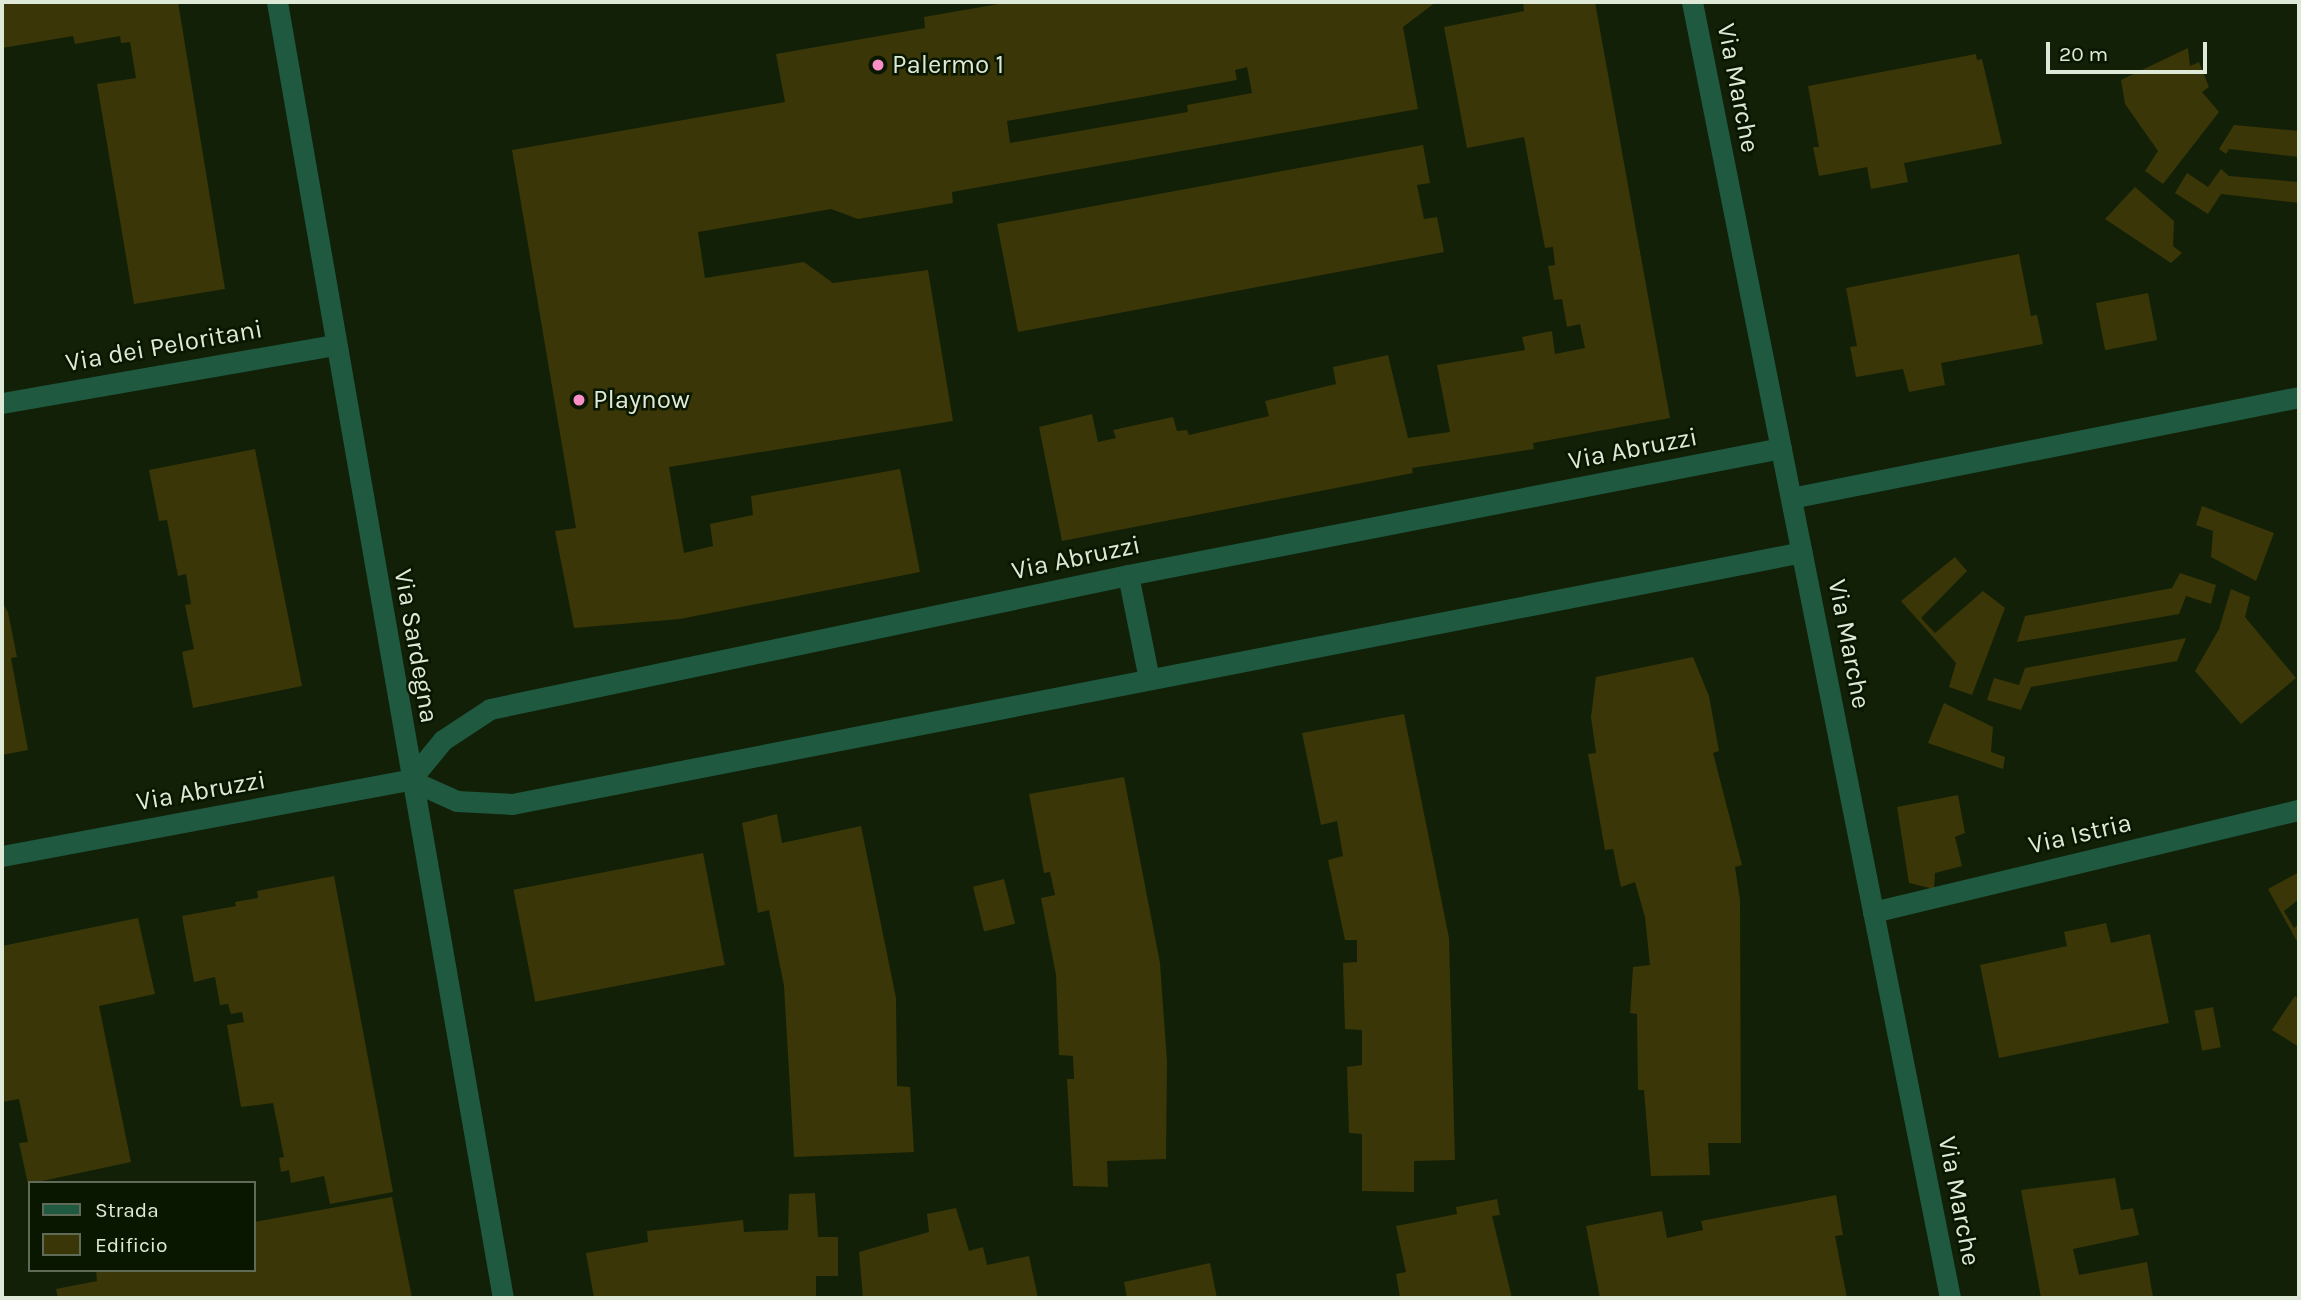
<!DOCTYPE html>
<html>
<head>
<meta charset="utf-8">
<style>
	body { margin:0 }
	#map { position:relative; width:2301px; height:1300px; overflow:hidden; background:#122007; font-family:Karla,sans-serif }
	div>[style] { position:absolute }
	.building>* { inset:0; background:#3a3607; transform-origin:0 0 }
	.minor>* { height:21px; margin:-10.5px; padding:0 10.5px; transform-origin:10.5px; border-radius:10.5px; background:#1e5940 }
	.dots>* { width:19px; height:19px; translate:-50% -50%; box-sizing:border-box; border:4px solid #091701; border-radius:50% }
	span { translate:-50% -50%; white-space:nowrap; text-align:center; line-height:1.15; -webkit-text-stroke:5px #091701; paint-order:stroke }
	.poi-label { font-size:26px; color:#dfe9d8 }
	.left { translate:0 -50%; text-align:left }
	.street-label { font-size:26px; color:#dfe9d8 }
	.frame { position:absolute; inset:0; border:4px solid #dfe9d8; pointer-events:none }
	.legend { position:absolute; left:28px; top:1181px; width:228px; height:91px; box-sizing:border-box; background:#091701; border:2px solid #5f6b57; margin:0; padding:9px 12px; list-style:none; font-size:21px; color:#dfe9d8 }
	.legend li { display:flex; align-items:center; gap:14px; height:35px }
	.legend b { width:35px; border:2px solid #5f6b57 }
	.scale { position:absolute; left:2046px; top:42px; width:161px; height:32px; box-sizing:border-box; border:4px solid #dfe9d8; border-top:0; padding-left:9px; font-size:21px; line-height:24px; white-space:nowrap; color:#dfe9d8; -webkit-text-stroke:5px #091701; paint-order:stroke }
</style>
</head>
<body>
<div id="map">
	<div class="building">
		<div style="clip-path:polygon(2px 2px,178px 2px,225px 289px,134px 304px,97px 84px,136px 78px,130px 42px,121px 43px,120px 36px,75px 44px,73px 36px,2px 48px)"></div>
		<div style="clip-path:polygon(evenodd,1010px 2px,1436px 2px,1403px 27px,1418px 109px,952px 192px,953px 203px,858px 219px,831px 209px,698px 232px,705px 278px,804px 262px,833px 283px,928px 270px,953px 421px,669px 467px,684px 553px,713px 546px,710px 524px,753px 515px,751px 496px,900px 469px,920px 572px,680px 619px,574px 628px,555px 531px,576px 528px,512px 150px,785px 102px,776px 54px,925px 28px,924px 17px,1010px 2px,1247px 67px,1252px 93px,1187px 105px,1188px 112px,1010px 143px,1007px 121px,1237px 80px,1235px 70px,1247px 67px)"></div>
		<div style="clip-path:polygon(1523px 2px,1595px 2px,1670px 418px,1533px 443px,1534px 449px,1412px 468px,1413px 473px,1062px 541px,1039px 427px,1092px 414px,1098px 442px,1116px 438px,1113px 430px,1173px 417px,1177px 431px,1187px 430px,1189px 435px,1269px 416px,1265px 401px,1336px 384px,1333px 367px,1388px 355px,1408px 438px,1450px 432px,1437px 365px,1525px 350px,1522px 337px,1552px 331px,1555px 354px,1585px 348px,1580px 324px,1567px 327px,1562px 299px,1554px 300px,1548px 266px,1555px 265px,1553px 247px,1545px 248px,1524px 137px,1467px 148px,1444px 27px,1524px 11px)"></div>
		<div style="clip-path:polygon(2188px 48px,2190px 66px,2199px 62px,2209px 87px,2202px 92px,2219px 112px,2163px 184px,2145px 171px,2158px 151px,2125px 104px,2121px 80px)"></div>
		<div style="clip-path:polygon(1976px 54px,1977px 60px,1982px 59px,2002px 144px,1904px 163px,1908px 182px,1871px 189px,1867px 167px,1819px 176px,1813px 147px,1819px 147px,1808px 86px)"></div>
		<div style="clip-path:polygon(2234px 125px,2299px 131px,2299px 157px,2229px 149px,2226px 154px,2219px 149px)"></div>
		<div style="clip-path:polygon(1423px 145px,1430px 183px,1417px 185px,1424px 219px,1437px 217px,1444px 252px,1018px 332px,997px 224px)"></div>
		<div style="clip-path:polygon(2221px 169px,2229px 176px,2299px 182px,2299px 203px,2221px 194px,2208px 214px,2175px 193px,2187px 173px,2208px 187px)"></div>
		<div style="clip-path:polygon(2135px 187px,2174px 221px,2173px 246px,2182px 253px,2171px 263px,2105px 219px)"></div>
		<div style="clip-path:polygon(2019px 254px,2031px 316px,2037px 315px,2043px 344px,1941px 363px,1945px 385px,1909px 392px,1903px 369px,1856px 377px,1850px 347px,1857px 346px,1846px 288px)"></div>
		<div style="left:2148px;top:293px;width:48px;height:53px;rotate:79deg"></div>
		<div style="clip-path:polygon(255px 449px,302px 686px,193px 708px,182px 652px,194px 649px,185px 605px,191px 604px,186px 574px,178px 576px,167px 520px,159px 521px,149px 470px)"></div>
		<div style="clip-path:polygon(2202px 506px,2274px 533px,2256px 581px,2211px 557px,2213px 531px,2196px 525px)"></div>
		<div style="clip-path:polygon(1955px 557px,1967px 571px,1921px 618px,1935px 633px,1983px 591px,2005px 608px,1972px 695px,1949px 687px,1956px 663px,1901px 601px)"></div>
		<div style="clip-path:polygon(2180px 573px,2216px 585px,2211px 604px,2186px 596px,2179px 614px,2017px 642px,2025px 616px,2172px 588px)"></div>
		<div style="clip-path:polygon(2231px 589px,2250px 597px,2245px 617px,2296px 678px,2241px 724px,2195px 671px,2219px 629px)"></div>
		<div style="clip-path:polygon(2px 602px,8px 612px,17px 657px,11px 658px,28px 750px,2px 755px)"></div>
		<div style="clip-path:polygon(2186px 638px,2177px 661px,2031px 687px,2021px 710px,1987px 700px,1994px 678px,2019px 685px,2025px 668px)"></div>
		<div style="clip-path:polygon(1693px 657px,1709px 696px,1719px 751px,1713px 753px,1742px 865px,1735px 867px,1740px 900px,1741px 1143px,1708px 1143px,1710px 1175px,1651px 1176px,1644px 1090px,1638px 1090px,1637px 1014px,1630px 1013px,1633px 967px,1650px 965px,1645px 917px,1635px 882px,1621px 887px,1613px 849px,1605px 850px,1588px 754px,1596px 753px,1591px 717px,1596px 677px)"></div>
		<div style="clip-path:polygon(1944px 703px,1993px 727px,1991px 752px,2005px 757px,2003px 769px,1928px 743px)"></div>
		<div style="clip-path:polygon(1404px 714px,1449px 938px,1455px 1160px,1414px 1161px,1414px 1192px,1362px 1191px,1362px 1134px,1349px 1133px,1347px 1067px,1362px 1065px,1362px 1030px,1345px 1029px,1343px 963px,1357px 962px,1357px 940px,1345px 940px,1328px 860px,1343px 856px,1337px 821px,1321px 825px,1302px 733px)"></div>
		<div style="clip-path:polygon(1124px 777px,1160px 963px,1167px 1062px,1166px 1159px,1107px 1161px,1108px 1187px,1073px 1186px,1067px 1079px,1074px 1079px,1073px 1056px,1059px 1055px,1056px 975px,1041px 898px,1055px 895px,1050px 872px,1044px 873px,1029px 794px)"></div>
		<div style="clip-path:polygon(1958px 795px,1965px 833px,1955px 837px,1962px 866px,1935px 873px,1934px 889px,1909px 883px,1897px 807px)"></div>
		<div style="clip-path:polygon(777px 814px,782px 843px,861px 826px,896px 998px,897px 1086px,910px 1087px,914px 1152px,794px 1157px,784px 986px,769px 910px,758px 913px,742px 823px)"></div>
		<div style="left:703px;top:853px;width:114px;height:193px;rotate:79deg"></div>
		<div style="clip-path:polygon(2299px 872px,2299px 899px,2284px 911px,2294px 928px,2299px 924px,2299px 945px,2268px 889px)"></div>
		<div style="clip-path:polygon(334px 876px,393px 1192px,330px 1204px,324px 1176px,291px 1183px,289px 1170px,281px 1172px,279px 1158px,284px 1157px,273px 1103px,241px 1107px,227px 1025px,244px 1022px,242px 1012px,231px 1014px,228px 1004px,220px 1005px,215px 977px,194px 982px,182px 916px,236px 906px,235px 902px,258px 898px,257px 891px)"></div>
		<div style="left:1004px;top:879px;width:46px;height:32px;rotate:76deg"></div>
		<div style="clip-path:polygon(138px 918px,155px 994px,99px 1006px,131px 1162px,28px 1184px,19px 1143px,28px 1142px,19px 1099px,2px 1102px,2px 946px)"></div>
		<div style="clip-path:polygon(2106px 923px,2111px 943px,2150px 934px,2169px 1023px,1999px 1058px,1980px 965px,2067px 946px,2064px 932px)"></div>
		<div style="clip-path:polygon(2295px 996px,2299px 999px,2299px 1047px,2272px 1030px)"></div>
		<div style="left:2213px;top:1007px;width:41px;height:19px;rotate:79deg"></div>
		<div style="clip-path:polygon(2115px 1178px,2121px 1210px,2133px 1208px,2139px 1235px,2073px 1249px,2079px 1275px,2147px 1262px,2153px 1297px,2041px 1298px,2021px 1190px)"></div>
		<div style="clip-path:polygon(815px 1193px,818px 1237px,838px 1237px,838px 1276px,816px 1276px,816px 1296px,859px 1298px,594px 1298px,586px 1253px,648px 1242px,647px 1231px,743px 1220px,744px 1232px,788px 1230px,789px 1194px)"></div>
		<div style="clip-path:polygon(1836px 1195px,1843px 1235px,1835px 1236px,1847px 1298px,1600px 1298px,1586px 1226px,1662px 1211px,1667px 1238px,1703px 1230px,1701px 1221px)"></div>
		<div style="clip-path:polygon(392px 1197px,412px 1298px,58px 1298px,56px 1289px,97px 1281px,96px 1270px,254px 1270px,254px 1222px)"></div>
		<div style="clip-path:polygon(1497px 1199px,1500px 1215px,1492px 1216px,1512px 1298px,1400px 1298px,1396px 1274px,1406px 1272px,1396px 1226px,1457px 1214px,1456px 1207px)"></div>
		<div style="clip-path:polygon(956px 1208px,969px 1251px,983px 1247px,987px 1265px,1029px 1256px,1038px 1298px,863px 1298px,859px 1252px,929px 1232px,927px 1214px)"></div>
		<div style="clip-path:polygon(1210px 1263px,1217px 1298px,1127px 1298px,1124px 1282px)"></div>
	</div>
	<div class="minor">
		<div style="left:277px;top:2px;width:1316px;rotate:80.11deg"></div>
		<div style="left:1692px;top:2px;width:1321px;rotate:78.74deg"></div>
		<div style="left:2px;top:403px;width:338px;rotate:-9.9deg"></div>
		<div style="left:1791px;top:498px;width:518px;rotate:-11.24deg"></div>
		<div style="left:1128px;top:575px;width:106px;rotate:78.6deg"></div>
		<div style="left:410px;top:780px;width:52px;rotate:-50.5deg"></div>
		<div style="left:443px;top:740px;width:56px;rotate:-33.4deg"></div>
		<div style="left:490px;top:709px;width:652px;rotate:-11.86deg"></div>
		<div style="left:1128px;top:575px;width:665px;rotate:-11.01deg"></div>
		<div style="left:2px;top:856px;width:415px;rotate:-10.6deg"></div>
		<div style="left:410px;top:780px;width:51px;rotate:24.1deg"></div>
		<div style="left:457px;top:801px;width:55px;rotate:3.1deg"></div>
		<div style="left:512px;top:804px;width:1314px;rotate:-11.05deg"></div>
		<div style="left:1873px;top:912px;width:438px;rotate:-13.5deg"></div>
	</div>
	<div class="dots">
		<div style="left:878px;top:65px;background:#fa8fc7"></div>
		<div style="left:579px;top:400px;background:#fa8fc7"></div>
	</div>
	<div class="poi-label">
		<span class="left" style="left:892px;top:65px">Palermo 1</span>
		<span class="left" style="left:593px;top:400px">Playnow</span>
	</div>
	<div class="street-label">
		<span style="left:1738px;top:88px;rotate:79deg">Via Marche</span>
		<span style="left:164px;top:346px;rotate:-10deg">Via dei Peloritani</span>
		<span style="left:1633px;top:449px;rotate:-11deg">Via Abruzzi</span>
		<span style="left:1076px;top:558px;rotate:-12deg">Via Abruzzi</span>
		<span style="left:1849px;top:644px;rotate:79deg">Via Marche</span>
		<span style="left:416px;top:646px;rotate:80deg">Via Sardegna</span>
		<span style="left:201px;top:791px;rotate:-10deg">Via Abruzzi</span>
		<span style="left:2080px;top:834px;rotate:-13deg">Via Istria</span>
		<span style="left:1959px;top:1201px;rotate:79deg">Via Marche</span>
	</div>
	<div class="frame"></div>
	<ul class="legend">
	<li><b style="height:9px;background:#1e5940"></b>Strada</li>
	<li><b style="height:19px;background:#3a3607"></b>Edificio</li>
	</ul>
	<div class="scale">20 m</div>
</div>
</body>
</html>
